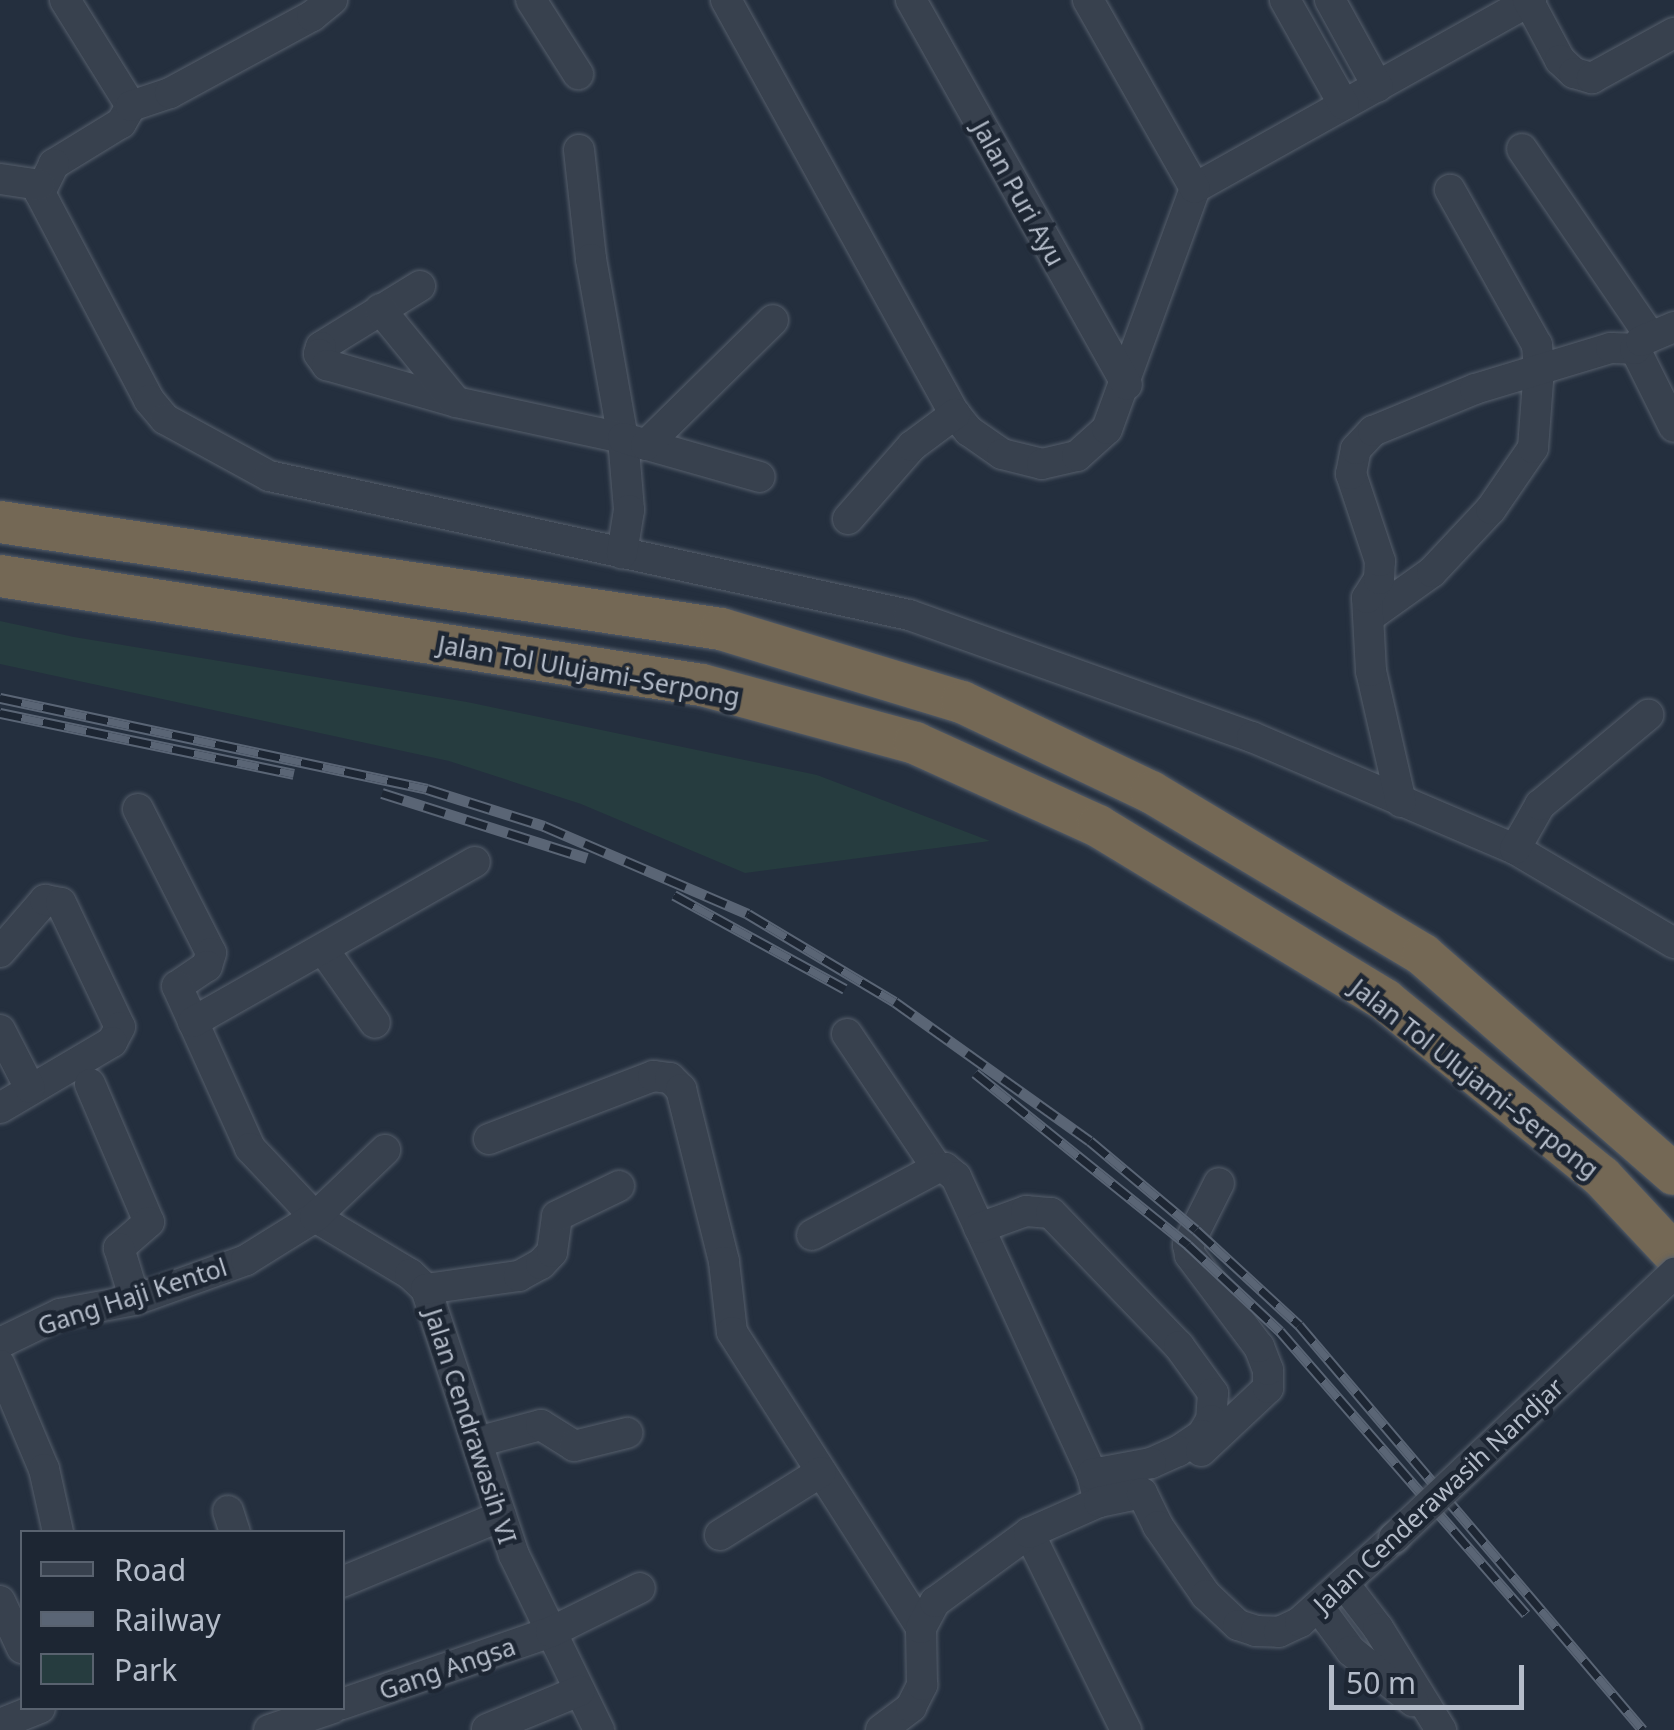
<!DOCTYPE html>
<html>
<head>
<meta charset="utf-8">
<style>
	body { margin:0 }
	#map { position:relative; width:1674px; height:1730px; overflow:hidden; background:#242f3e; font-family:"Noto Sans",sans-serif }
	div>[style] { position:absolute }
	.green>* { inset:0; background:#263c3f }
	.roads { filter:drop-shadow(0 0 2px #565f6c) drop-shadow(0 0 2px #565f6c) }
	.minor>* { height:30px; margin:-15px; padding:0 15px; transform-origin:15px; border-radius:15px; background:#38414e }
	.highway>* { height:42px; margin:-21px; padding:0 21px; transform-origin:21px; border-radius:21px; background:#746855 }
	.rail>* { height:11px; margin-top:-5.5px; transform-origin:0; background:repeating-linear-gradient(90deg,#1d2633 0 22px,#5a6575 0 44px); box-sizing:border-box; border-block:2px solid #5a6575 }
	.bridges { filter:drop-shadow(0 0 2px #565f6c) drop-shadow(0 0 2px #565f6c) }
	.minor-bridge>* { height:30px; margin:-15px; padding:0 15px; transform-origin:15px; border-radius:15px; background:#38414e }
	span { translate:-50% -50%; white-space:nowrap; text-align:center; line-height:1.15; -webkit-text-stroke:9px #1d2633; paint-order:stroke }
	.street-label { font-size:25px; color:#b4bcc9 }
	.legend { position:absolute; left:20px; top:1530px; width:325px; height:180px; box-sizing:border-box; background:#1d2633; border:2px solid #59626f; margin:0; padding:12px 18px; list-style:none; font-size:30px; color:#b4bcc9 }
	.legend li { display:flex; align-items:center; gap:20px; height:50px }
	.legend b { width:50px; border:2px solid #59626f }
	.scale { position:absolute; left:1329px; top:1665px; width:195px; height:45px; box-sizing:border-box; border:5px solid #b4bcc9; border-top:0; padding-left:12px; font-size:30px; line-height:35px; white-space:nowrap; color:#b4bcc9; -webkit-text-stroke:8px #1d2633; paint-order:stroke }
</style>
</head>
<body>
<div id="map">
	<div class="green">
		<div style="clip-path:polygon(0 621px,74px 637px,467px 702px,817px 775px,990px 841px,745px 873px,581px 804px,449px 761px,0 664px)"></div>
	</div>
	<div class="roads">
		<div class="minor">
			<div style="left:65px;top:0;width:125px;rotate:58.1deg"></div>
			<div style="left:531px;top:0;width:88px;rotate:57.6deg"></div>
			<div style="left:726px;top:0;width:473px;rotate:61.1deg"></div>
			<div style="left:955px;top:414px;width:22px;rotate:51deg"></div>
			<div style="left:969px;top:431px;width:40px;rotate:34.9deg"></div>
			<div style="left:1002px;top:454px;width:41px;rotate:14deg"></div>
			<div style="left:1042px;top:464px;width:36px;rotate:-13deg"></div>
			<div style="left:1077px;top:456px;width:40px;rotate:-42deg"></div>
			<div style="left:1107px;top:429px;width:257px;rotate:-69.9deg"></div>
			<div style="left:1195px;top:188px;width:385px;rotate:-29.2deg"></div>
			<div style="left:911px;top:0;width:441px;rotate:60.7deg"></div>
			<div style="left:1088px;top:0;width:216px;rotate:60.4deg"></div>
			<div style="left:1285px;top:0;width:120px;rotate:60.7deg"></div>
			<div style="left:1330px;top:0;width:99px;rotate:61.1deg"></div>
			<div style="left:1528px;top:0;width:68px;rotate:61.9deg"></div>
			<div style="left:1560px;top:60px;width:19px;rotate:43deg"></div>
			<div style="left:1574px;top:73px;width:19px;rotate:16deg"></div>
			<div style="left:1592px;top:78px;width:94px;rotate:-28.8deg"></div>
			<div style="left:131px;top:106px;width:20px;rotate:120deg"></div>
			<div style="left:121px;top:123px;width:79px;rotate:148.5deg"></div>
			<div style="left:54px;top:164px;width:32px;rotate:116deg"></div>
			<div style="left:40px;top:193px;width:234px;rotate:62.2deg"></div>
			<div style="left:149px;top:400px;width:25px;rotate:50deg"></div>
			<div style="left:165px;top:419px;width:119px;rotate:28.7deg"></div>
			<div style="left:269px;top:476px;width:655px;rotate:12.25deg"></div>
			<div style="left:909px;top:615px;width:364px;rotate:19.6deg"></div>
			<div style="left:1252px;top:737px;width:286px;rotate:23.1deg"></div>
			<div style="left:1515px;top:849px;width:185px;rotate:30.6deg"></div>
			<div style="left:131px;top:106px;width:41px;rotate:-18.4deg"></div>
			<div style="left:170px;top:93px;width:162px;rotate:-28.5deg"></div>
			<div style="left:312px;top:16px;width:26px;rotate:-39deg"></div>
			<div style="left:1522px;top:149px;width:227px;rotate:55.6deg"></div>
			<div style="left:579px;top:150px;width:110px;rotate:83.7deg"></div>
			<div style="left:591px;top:259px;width:182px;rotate:79.9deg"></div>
			<div style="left:623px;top:438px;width:72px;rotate:85.2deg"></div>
			<div style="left:629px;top:510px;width:44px;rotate:99.2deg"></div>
			<div style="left:0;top:179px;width:40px;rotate:8.5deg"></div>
			<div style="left:420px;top:286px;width:116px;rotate:148.4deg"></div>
			<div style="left:321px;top:347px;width:7px;rotate:106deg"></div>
			<div style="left:319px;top:354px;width:14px;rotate:54deg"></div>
			<div style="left:327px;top:365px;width:134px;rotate:16deg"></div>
			<div style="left:456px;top:402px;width:171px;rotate:12.2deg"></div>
			<div style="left:623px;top:438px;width:142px;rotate:15.9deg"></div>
			<div style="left:380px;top:309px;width:120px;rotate:50.7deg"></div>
			<div style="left:1635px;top:349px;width:87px;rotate:63.4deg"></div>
			<div style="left:646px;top:445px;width:178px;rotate:-44.5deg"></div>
			<div style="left:848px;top:519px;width:97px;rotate:-48.8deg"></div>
			<div style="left:912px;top:446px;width:54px;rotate:-36.7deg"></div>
			<div style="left:1369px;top:617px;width:77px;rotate:-35.5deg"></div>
			<div style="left:1432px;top:572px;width:86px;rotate:-46.9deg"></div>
			<div style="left:1491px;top:509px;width:74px;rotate:-55.5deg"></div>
			<div style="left:1533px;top:448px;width:80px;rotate:-85.7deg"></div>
			<div style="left:1539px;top:368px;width:23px;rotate:-95deg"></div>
			<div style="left:1537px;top:345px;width:178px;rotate:-119.3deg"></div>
			<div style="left:1401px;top:802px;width:134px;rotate:-102.9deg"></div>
			<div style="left:1371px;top:671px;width:73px;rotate:-93.1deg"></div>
			<div style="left:1367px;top:598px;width:22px;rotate:-58deg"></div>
			<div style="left:1379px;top:579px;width:18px;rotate:-87deg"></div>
			<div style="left:1380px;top:561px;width:92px;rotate:-108.4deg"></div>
			<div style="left:1351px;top:474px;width:25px;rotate:-79deg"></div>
			<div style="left:1356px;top:449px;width:25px;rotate:-47deg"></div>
			<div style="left:1373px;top:431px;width:110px;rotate:-22.4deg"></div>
			<div style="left:1475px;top:389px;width:142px;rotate:-16.8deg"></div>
			<div style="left:1611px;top:348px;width:24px;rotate:2deg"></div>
			<div style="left:1635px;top:349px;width:10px;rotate:-53deg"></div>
			<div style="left:1641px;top:341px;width:36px;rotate:-23deg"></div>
			<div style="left:138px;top:809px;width:161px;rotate:63.1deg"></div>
			<div style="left:211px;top:953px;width:14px;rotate:107deg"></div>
			<div style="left:207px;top:966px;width:36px;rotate:146deg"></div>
			<div style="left:177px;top:986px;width:178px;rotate:65.7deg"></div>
			<div style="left:250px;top:1148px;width:95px;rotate:46.7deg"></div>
			<div style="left:315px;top:1217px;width:111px;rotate:31deg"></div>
			<div style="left:410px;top:1274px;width:22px;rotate:43deg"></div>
			<div style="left:426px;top:1289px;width:280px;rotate:71.7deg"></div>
			<div style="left:514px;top:1555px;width:195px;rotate:64.1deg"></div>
			<div style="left:1515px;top:849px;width:51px;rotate:-60.4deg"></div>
			<div style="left:1540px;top:805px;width:141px;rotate:-39.8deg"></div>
			<div style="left:323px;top:949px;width:90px;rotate:54.9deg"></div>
			<div style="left:0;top:952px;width:69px;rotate:-49.1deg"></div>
			<div style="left:45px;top:900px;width:16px;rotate:11deg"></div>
			<div style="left:61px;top:903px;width:137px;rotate:64.6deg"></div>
			<div style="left:120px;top:1027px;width:17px;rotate:118deg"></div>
			<div style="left:112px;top:1042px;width:130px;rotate:149.5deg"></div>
			<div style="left:193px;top:1022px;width:324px;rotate:-29.6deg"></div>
			<div style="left:0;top:1030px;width:65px;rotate:62.7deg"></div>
			<div style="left:847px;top:1034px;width:161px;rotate:56.1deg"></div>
			<div style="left:937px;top:1168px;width:8px"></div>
			<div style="left:945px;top:1168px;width:14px;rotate:39deg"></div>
			<div style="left:956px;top:1177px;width:327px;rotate:65.4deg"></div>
			<div style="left:1092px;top:1474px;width:29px;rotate:76deg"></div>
			<div style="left:90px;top:1084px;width:150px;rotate:66.9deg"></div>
			<div style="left:149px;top:1222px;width:40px;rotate:139deg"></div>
			<div style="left:119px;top:1248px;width:54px;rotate:72.9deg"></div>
			<div style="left:489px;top:1139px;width:176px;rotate:-21deg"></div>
			<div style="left:653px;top:1076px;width:17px;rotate:7deg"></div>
			<div style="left:670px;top:1078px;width:16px;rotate:45deg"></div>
			<div style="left:681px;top:1089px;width:178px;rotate:76deg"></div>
			<div style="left:724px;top:1262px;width:70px;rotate:83.5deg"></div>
			<div style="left:732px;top:1332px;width:351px;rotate:57.4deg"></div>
			<div style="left:979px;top:1228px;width:50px;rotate:-19.9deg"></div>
			<div style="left:1026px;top:1211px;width:25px;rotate:5deg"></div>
			<div style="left:1051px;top:1213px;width:185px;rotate:46.1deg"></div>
			<div style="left:1179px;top:1346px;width:58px;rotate:54.1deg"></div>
			<div style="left:1213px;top:1393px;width:27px;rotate:94deg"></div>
			<div style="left:1211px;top:1420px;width:17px;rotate:121deg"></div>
			<div style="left:1202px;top:1435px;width:29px;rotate:146deg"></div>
			<div style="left:1178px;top:1451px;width:30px;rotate:156deg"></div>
			<div style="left:1151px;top:1463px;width:60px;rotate:169.4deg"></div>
			<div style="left:812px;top:1235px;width:142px;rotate:-28.2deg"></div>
			<div style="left:426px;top:1289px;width:94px;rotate:-8deg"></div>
			<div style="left:519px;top:1276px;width:25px;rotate:-29deg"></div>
			<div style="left:541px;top:1264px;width:16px;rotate:-47deg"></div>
			<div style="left:552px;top:1252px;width:36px;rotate:-82deg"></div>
			<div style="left:557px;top:1216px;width:69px;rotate:-25.8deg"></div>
			<div style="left:0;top:1343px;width:67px;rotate:-25.8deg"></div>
			<div style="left:60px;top:1314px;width:76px;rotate:-10.6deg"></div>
			<div style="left:135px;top:1300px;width:118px;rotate:-19.8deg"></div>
			<div style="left:246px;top:1260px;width:81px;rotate:-31.9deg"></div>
			<div style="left:315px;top:1217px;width:97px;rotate:-43.7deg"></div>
			<div style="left:0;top:1365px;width:113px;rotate:67.1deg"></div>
			<div style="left:44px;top:1469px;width:65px;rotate:77.5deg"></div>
			<div style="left:477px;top:1442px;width:66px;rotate:-14.9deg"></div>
			<div style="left:541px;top:1425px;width:39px;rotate:32deg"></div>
			<div style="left:574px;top:1446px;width:55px;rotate:-13.8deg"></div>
			<div style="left:1201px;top:1451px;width:92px;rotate:-43.2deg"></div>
			<div style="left:1268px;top:1388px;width:18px;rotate:-90deg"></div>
			<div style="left:1268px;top:1370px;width:25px;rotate:-111deg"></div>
			<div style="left:1259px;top:1347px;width:115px;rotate:-126.9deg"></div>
			<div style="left:1190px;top:1255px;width:10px;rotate:-101deg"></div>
			<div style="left:1188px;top:1245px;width:69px;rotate:-63.4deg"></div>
			<div style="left:228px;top:1511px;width:22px;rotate:72deg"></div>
			<div style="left:1029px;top:1533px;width:220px;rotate:63.8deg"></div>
			<div style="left:720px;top:1535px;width:119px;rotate:-32deg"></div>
			<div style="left:342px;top:1582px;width:172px;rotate:-22.5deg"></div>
			<div style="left:1345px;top:1585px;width:54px;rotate:52.5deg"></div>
			<div style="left:1378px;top:1628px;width:120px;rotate:58.3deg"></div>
			<div style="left:0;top:1601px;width:52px;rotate:64.9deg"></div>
			<div style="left:1320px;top:1609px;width:52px;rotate:53.6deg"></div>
			<div style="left:1351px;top:1651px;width:80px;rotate:38.9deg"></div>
			<div style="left:342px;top:1704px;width:221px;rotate:-19deg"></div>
			<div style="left:551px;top:1632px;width:99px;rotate:-26.3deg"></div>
			<div style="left:0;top:1724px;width:43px;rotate:-21.8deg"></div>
			<div style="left:487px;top:1729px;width:100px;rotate:-22.4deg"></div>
			<div style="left:269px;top:1730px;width:68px;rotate:-19deg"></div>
			<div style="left:881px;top:1730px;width:38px;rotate:-37deg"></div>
			<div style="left:911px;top:1707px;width:25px;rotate:-63deg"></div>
			<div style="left:922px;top:1685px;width:57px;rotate:-91deg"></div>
			<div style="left:921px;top:1628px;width:30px;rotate:-62deg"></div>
			<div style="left:935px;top:1602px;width:117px;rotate:-36.3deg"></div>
			<div style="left:1029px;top:1533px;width:77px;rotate:-23.9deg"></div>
			<div style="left:1099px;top:1502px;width:44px;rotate:-11.8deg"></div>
			<div style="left:1142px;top:1493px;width:37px;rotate:64deg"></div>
			<div style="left:1158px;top:1526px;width:84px;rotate:55.2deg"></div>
			<div style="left:1206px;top:1595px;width:44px;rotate:43.2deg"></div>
			<div style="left:1238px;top:1625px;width:19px;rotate:18deg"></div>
			<div style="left:1256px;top:1631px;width:23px;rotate:2deg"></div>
			<div style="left:1279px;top:1632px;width:23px;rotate:-25deg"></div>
			<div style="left:1300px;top:1622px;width:126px;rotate:-41.8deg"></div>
		</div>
		<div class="highway">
			<div style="left:0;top:522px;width:729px;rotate:8.44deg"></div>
			<div style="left:721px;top:629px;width:252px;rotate:16.9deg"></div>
			<div style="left:962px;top:702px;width:209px;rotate:25.5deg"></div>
			<div style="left:1151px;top:792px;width:317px;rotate:30.9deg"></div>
			<div style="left:1423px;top:955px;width:333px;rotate:41.1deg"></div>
			<div style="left:0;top:576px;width:710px;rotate:8.83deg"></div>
			<div style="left:702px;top:685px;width:221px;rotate:15.2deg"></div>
			<div style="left:915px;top:743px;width:201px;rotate:24.4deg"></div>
			<div style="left:1098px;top:826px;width:336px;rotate:31.2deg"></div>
			<div style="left:1385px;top:1000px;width:280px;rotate:39.2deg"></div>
			<div style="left:1602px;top:1177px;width:105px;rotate:46.9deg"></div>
		</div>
	</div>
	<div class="rail">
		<div style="left:0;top:698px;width:437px;rotate:12deg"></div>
		<div style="left:427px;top:789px;width:123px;rotate:17.5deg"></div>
		<div style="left:544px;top:826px;width:222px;rotate:23.3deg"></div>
		<div style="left:748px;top:914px;width:171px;rotate:30.9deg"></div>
		<div style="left:895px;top:1002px;width:239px;rotate:35.5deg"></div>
		<div style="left:1090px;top:1141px;width:138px;rotate:40deg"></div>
		<div style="left:1196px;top:1230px;width:140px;rotate:42.7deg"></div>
		<div style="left:1299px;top:1325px;width:531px;rotate:49.66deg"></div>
		<div style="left:0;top:713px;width:300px;rotate:11.7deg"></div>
		<div style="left:382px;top:793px;width:215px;rotate:17.6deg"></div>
		<div style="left:674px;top:895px;width:195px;rotate:28.8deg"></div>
		<div style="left:975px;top:1073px;width:274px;rotate:38.9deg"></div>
		<div style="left:1188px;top:1245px;width:126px;rotate:43.1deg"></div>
		<div style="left:1280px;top:1331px;width:375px;rotate:49deg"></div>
	</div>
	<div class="bridges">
		<div class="minor-bridge">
			<div style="left:1394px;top:1538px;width:386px;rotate:-43.4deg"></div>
		</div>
	</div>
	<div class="street-label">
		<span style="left:1019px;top:193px;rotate:61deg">Jalan Puri Ayu</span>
		<span style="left:589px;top:670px;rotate:10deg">Jalan Tol Ulujami–Serpong</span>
		<span style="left:1475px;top:1078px;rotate:38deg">Jalan Tol Ulujami–Serpong</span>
		<span style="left:132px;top:1296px;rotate:-18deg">Gang Haji Kentol</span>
		<span style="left:471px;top:1426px;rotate:72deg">Jalan Cendrawasih VI</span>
		<span style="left:1438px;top:1495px;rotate:-43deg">Jalan Cenderawasih Nandjar</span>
		<span style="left:447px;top:1668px;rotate:-19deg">Gang Angsa</span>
	</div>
	<ul class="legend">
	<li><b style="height:12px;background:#38414e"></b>Road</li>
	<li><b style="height:12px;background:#5a6575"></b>Railway</li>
	<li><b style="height:28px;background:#263c3f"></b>Park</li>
	</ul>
	<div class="scale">50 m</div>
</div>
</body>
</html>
